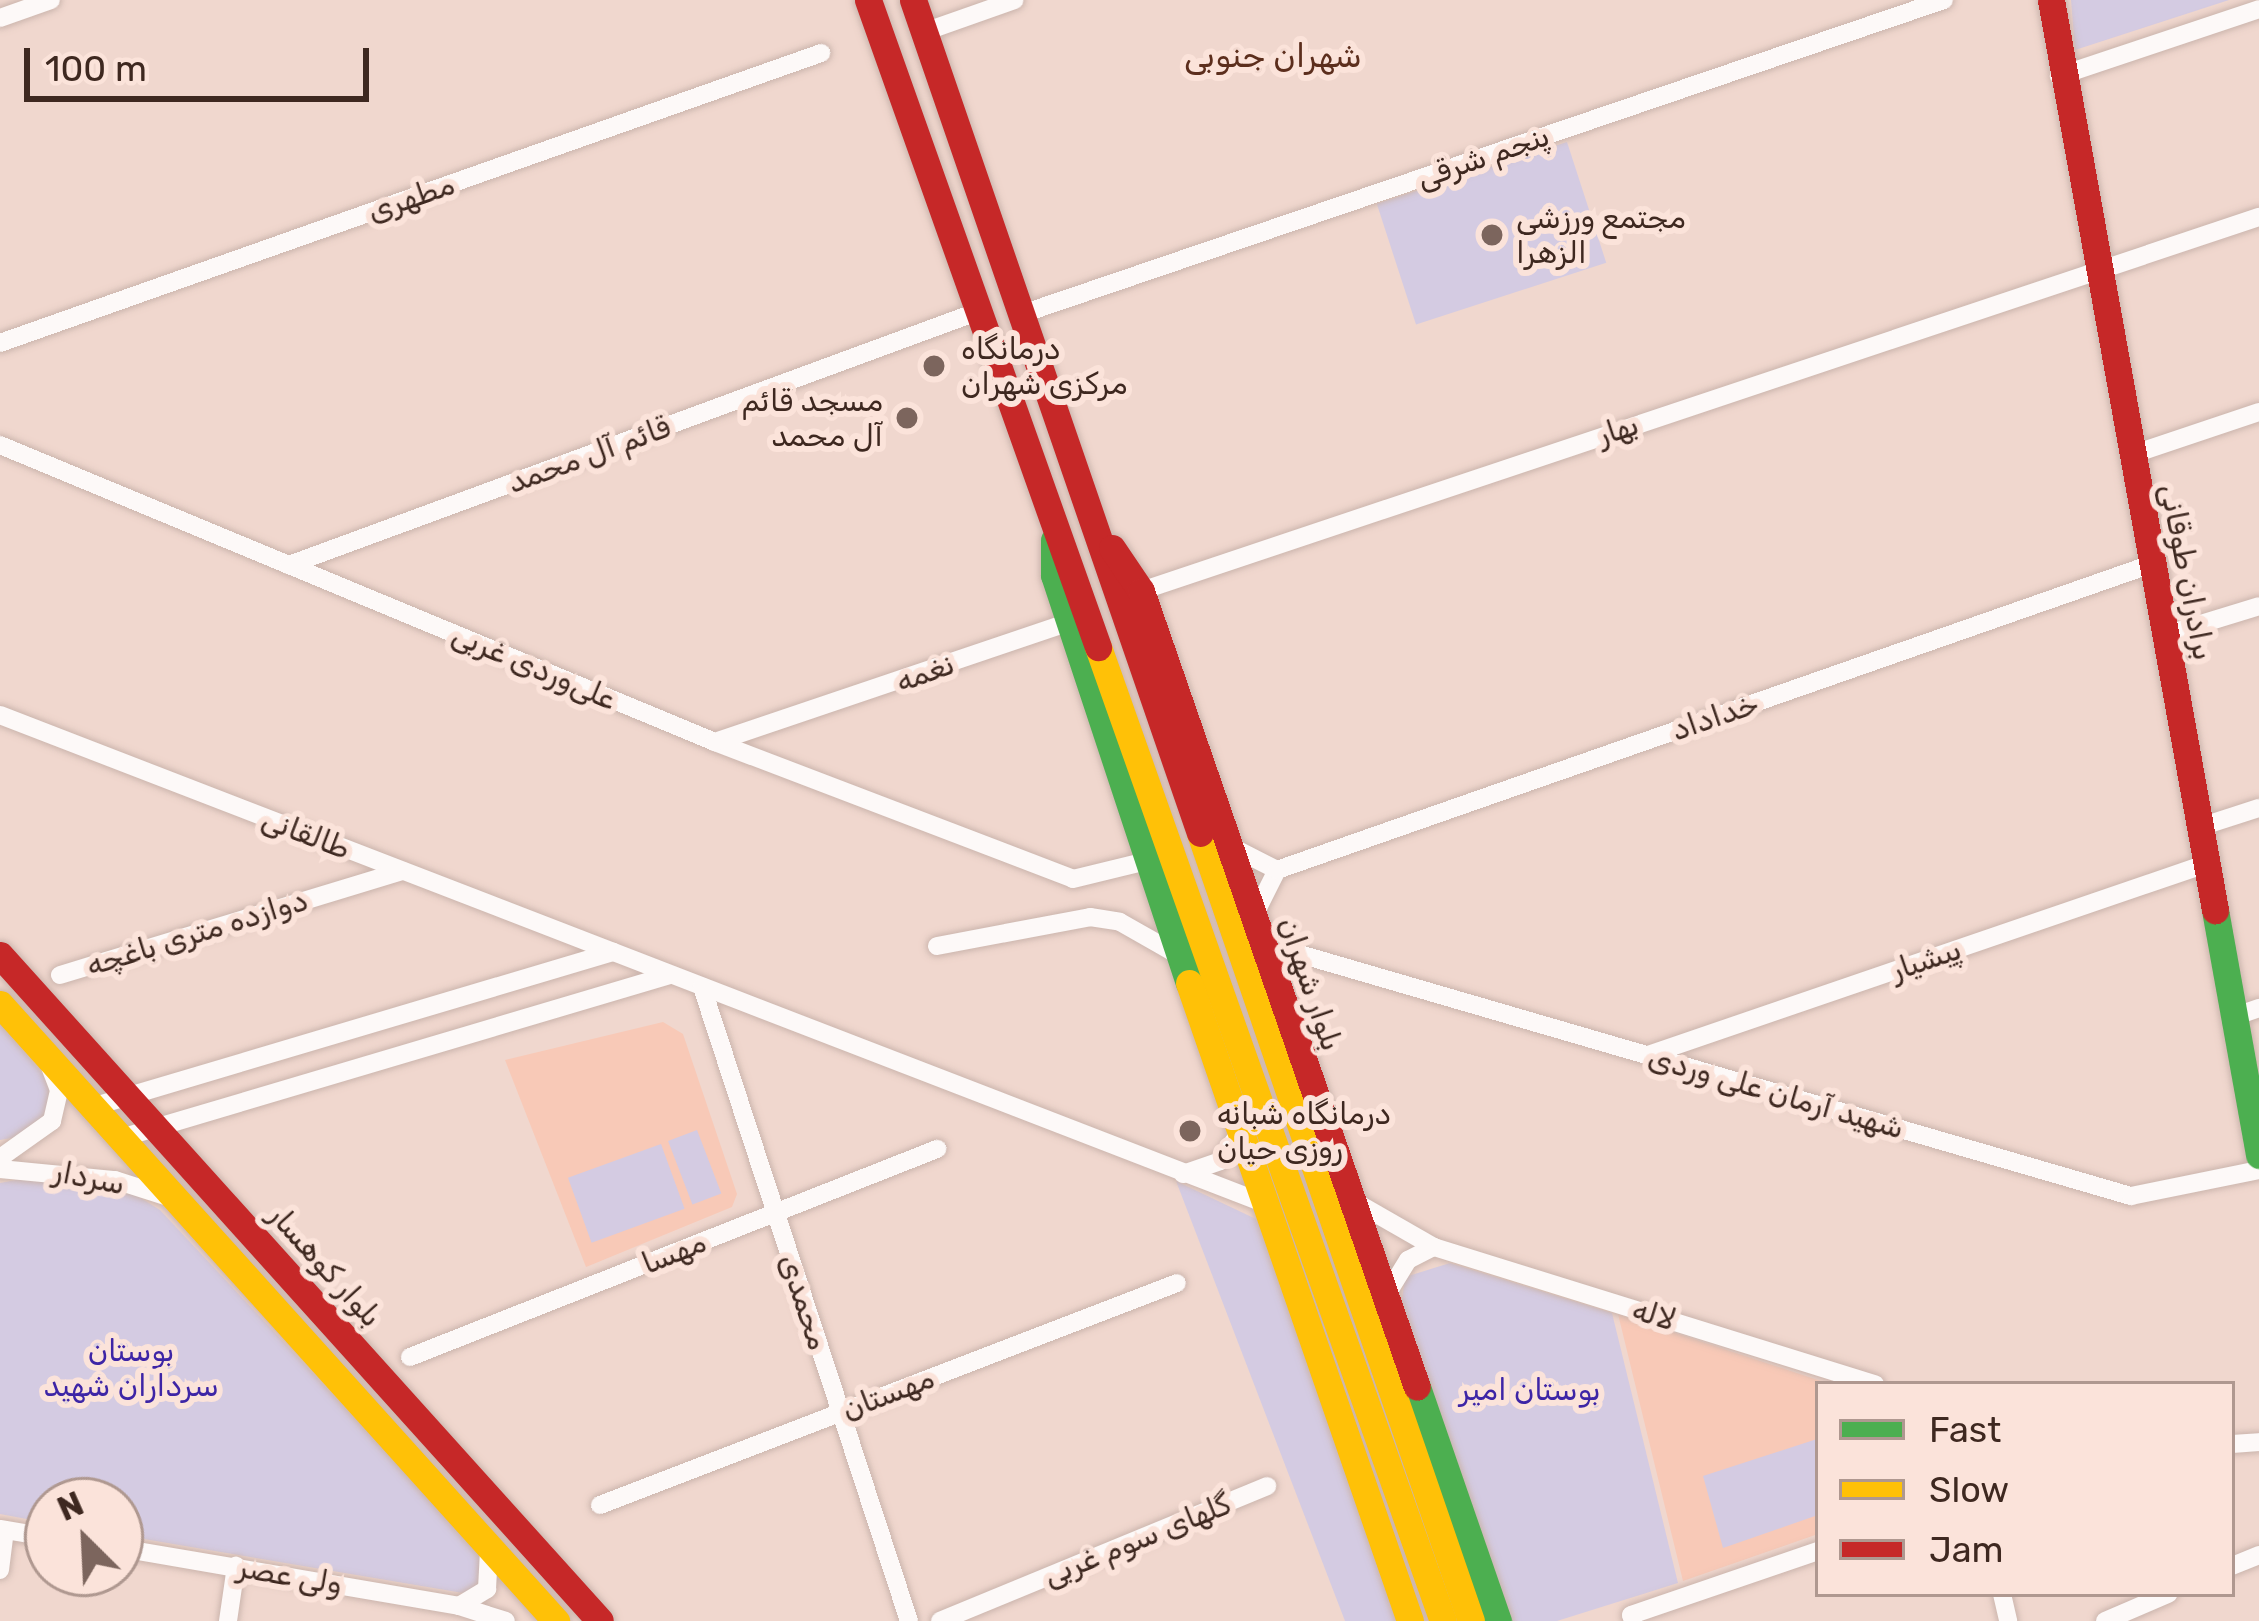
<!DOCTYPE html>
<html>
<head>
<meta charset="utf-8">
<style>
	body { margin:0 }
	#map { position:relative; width:2259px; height:1621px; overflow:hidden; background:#f0d7ce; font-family:Rubik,Vazirmatn,sans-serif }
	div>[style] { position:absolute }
	.built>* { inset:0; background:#f8c9b7 }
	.green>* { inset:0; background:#d4cbe2; transform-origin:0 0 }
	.roads { filter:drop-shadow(0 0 3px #cbb5ad) drop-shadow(0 0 3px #cbb5ad) }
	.street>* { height:18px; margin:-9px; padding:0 9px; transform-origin:9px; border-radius:9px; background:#fdf9f8 }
	.fast>* { height:27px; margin:-13.5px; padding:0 13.5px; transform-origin:13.5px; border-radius:13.5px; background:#4caf50 }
	.slow>* { height:27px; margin:-13.5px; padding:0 13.5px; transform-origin:13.5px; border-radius:13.5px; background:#ffc107 }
	.jam>* { height:27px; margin:-13.5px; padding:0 13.5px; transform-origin:13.5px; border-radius:13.5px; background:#c62828 }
	.dots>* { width:33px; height:33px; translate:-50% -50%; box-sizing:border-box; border:6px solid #fbe3da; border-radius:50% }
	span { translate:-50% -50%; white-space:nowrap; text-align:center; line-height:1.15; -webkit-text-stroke:12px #fbe3da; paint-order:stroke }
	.street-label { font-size:30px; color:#3e2820 }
	.poi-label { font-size:30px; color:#3e2820 }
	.left { translate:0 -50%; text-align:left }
	.right { translate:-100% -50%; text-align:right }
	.park-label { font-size:30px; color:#3d25a6 }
	.neighbourhood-label { font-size:33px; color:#5c2e1d }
	.legend { position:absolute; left:1815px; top:1381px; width:420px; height:216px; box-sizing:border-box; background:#fbe3da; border:3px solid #af9890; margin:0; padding:15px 21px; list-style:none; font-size:36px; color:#3e2820 }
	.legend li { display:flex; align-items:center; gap:24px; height:60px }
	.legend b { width:60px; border:3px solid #af9890 }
	.north { position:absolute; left:24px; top:1477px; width:120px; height:120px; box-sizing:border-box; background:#fbe3da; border:3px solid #af9890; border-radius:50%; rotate:336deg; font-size:33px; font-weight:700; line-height:48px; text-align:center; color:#3e2820 }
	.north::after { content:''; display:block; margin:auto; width:42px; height:54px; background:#7c655d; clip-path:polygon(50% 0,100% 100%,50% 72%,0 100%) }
	.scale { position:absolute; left:24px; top:48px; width:345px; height:54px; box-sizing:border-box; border:6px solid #3e2820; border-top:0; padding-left:15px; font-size:36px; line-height:42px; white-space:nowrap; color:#3e2820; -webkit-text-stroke:9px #fbe3da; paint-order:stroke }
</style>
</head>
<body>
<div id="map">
	<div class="built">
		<div style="clip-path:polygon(663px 1022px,683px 1034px,737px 1194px,732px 1207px,586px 1267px,505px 1060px)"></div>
		<div style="clip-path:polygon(1618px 1314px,1830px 1384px,1818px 1384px,1818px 1534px,1683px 1581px)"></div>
	</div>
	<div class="green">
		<div style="clip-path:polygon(2071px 0,2229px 0,2075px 50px)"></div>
		<div style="left:1567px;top:142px;width:127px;height:200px;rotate:72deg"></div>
		<div style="clip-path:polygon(0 1022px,52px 1086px,45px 1119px,23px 1136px,0 1140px)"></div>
		<div style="left:697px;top:1130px;width:68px;height:31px;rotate:69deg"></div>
		<div style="left:661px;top:1144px;width:69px;height:99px;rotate:70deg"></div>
		<div style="clip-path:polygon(32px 1177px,136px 1195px,160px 1210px,478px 1550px,484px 1576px,476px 1587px,463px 1593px,120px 1535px,120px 1501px,48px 1501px,48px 1523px,0 1514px,0 1183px)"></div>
		<div style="clip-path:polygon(1176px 1181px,1258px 1220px,1400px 1621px,1345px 1621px)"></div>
		<div style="clip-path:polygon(1450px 1263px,1612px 1313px,1678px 1583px,1557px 1621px,1505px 1621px,1400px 1315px,1405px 1277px)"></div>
		<div style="clip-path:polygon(1817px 1439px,1818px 1515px,1723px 1548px,1703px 1476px)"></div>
	</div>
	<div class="roads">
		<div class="street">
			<div style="left:0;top:18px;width:54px;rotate:-19.4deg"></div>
			<div style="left:924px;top:32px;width:96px;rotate:-19.4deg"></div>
			<div style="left:2059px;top:76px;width:211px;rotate:-18.5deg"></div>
			<div style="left:1022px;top:314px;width:974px;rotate:-18.81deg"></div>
			<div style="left:0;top:343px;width:871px;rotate:-19.45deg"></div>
			<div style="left:0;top:445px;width:774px;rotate:22.56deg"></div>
			<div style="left:715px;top:742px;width:383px;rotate:20.9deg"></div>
			<div style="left:1073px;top:879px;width:76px;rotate:-13.7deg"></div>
			<div style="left:2131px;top:455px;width:135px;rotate:-18.6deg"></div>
			<div style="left:289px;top:565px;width:730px;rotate:-20.2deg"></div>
			<div style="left:1141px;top:591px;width:1179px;rotate:-18.5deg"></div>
			<div style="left:2165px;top:635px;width:98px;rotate:-17.1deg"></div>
			<div style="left:0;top:715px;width:1352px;rotate:21.12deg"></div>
			<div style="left:715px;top:742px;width:374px;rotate:-18.7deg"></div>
			<div style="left:2200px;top:827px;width:62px;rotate:-17.9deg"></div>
			<div style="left:1228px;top:845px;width:55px;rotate:27deg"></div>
			<div style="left:1277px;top:870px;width:54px;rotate:116.6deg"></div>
			<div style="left:1277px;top:870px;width:927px;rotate:-19.28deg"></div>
			<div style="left:937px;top:946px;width:156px;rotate:-10.7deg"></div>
			<div style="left:1090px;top:917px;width:30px;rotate:9deg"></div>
			<div style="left:1120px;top:922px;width:67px;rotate:29.6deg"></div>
			<div style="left:1296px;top:953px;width:870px;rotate:16.23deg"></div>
			<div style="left:2131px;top:1196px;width:131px;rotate:-11.5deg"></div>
			<div style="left:60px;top:975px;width:358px;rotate:-16.9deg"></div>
			<div style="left:702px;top:987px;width:667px;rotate:71.92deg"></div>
			<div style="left:2233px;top:1017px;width:28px;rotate:-19deg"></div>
			<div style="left:1648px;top:1055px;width:590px;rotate:-18.9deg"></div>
			<div style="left:92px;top:1107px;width:544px;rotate:-16.57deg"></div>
			<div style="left:121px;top:1138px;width:573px;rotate:-16.54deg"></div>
			<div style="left:0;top:1158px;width:64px;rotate:-35.4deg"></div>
			<div style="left:52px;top:1121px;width:32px;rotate:-77deg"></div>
			<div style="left:59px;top:1090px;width:25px;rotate:-111deg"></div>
			<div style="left:0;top:1169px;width:116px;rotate:5.5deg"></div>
			<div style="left:115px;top:1180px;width:59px;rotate:17.8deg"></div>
			<div style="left:1183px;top:1174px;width:39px;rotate:-19deg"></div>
			<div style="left:1220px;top:1161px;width:32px;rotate:-55deg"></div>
			<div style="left:1352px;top:1200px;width:95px;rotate:29.8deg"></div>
			<div style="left:1434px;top:1247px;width:462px;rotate:17.3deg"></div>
			<div style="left:1384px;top:1299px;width:46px;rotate:-58.4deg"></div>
			<div style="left:1408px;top:1260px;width:29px;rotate:-27deg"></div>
			<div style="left:410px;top:1357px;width:567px;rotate:-21.54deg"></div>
			<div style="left:2232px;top:1444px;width:27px;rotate:-4deg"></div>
			<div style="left:600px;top:1505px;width:618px;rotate:-21.04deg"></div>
			<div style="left:0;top:1529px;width:49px;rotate:9.5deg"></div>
			<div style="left:120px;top:1548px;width:344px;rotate:9.7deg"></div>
			<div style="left:459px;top:1606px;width:49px;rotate:17.7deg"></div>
			<div style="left:2232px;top:1566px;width:29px;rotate:-22deg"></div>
			<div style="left:0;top:1570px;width:40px;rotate:-82.9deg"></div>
			<div style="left:2002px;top:1594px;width:28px;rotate:77deg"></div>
			<div style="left:459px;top:1606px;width:33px;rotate:-31deg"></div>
			<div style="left:487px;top:1589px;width:39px;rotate:-87deg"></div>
			<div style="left:228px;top:1621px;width:56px;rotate:-81.7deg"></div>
			<div style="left:940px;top:1621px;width:354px;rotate:-22.4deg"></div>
			<div style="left:1633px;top:1621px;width:6px;rotate:-108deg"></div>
			<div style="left:1631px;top:1615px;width:198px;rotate:-18.9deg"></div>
			<div style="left:2105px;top:1621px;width:69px;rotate:-23.2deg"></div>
		</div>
		<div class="fast">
			<div style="left:1054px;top:540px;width:35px;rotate:90deg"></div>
			<div style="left:1054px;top:575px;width:430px;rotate:71.7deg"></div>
			<div style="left:2215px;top:910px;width:249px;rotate:79.8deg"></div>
			<div style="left:1417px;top:1387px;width:248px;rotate:70.9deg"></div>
		</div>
		<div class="slow">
			<div style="left:1098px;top:647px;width:1033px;rotate:70.5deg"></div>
			<div style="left:1200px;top:833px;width:833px;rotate:71.02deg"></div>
			<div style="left:1189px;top:983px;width:675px;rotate:70.89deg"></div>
			<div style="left:0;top:1004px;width:831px;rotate:47.98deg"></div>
		</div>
		<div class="jam">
			<div style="left:868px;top:0;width:687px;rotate:70.43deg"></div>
			<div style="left:913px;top:0;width:881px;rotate:70.99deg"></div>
			<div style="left:2051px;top:0;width:925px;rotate:79.78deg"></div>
			<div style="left:1112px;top:548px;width:52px;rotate:56deg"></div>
			<div style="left:1141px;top:591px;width:842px;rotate:70.88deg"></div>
			<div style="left:0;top:955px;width:896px;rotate:47.98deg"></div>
		</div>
	</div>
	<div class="dots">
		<div style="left:1492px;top:235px;background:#7c655d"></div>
		<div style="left:934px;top:366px;background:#7c655d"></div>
		<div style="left:907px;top:418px;background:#7c655d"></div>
		<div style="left:1190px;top:1131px;background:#7c655d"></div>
	</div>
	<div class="street-label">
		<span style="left:1483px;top:157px;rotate:-19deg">پنجم شرقی</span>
		<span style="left:411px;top:198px;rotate:-19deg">مطهری</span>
		<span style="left:1618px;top:430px;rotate:-18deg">بهار</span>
		<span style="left:589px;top:455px;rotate:-20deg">قائم آل محمد</span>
		<span style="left:2187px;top:572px;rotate:79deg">برادران طوقانی</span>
		<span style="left:534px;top:667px;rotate:23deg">علی‌وردی غربی</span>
		<span style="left:925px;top:673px;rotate:-20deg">نغمه</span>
		<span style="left:1715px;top:717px;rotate:-19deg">خداداد</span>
		<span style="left:306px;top:834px;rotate:21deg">طالقانی</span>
		<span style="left:197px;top:933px;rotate:-17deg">دوازده متری باغچه</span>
		<span style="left:1926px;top:960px;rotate:-19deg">پیشیار</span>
		<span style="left:1310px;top:984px;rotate:71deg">بلوار شهران</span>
		<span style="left:1776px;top:1093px;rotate:16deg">شهید آرمان علی وردی</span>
		<span style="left:89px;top:1178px;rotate:11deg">سردار</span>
		<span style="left:674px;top:1253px;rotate:-22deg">مهسا</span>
		<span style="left:325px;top:1266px;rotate:48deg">بلوار کوهسار</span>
		<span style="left:804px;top:1302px;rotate:72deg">محمدی</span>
		<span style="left:1654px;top:1315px;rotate:17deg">لاله</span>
		<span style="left:888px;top:1394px;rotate:-21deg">مهستان</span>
		<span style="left:1137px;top:1540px;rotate:-22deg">گلهای سوم غربی</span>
		<span style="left:290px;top:1576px;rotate:10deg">ولی عصر</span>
	</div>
	<div class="poi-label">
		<span class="left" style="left:1516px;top:235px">مجتمع ورزشی<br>الزهرا</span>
		<span class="left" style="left:961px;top:366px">درمانگاه<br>مرکزی شهران</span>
		<span class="right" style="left:883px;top:418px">مسجد قائم<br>آل محمد</span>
		<span class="left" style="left:1217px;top:1131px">درمانگاه شبانه<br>روزی حیان</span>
	</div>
	<div class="park-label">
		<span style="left:131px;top:1368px">بوستان<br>سرداران شهید</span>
		<span style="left:1530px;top:1390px">بوستان امیر</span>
	</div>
	<div class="neighbourhood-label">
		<span style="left:1273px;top:56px">شهران جنوبی</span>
	</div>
	<ul class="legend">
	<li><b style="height:15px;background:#4caf50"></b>Fast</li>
	<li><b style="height:15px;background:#ffc107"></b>Slow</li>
	<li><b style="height:15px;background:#c62828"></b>Jam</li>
	</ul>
	<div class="north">N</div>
	<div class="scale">100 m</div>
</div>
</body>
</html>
